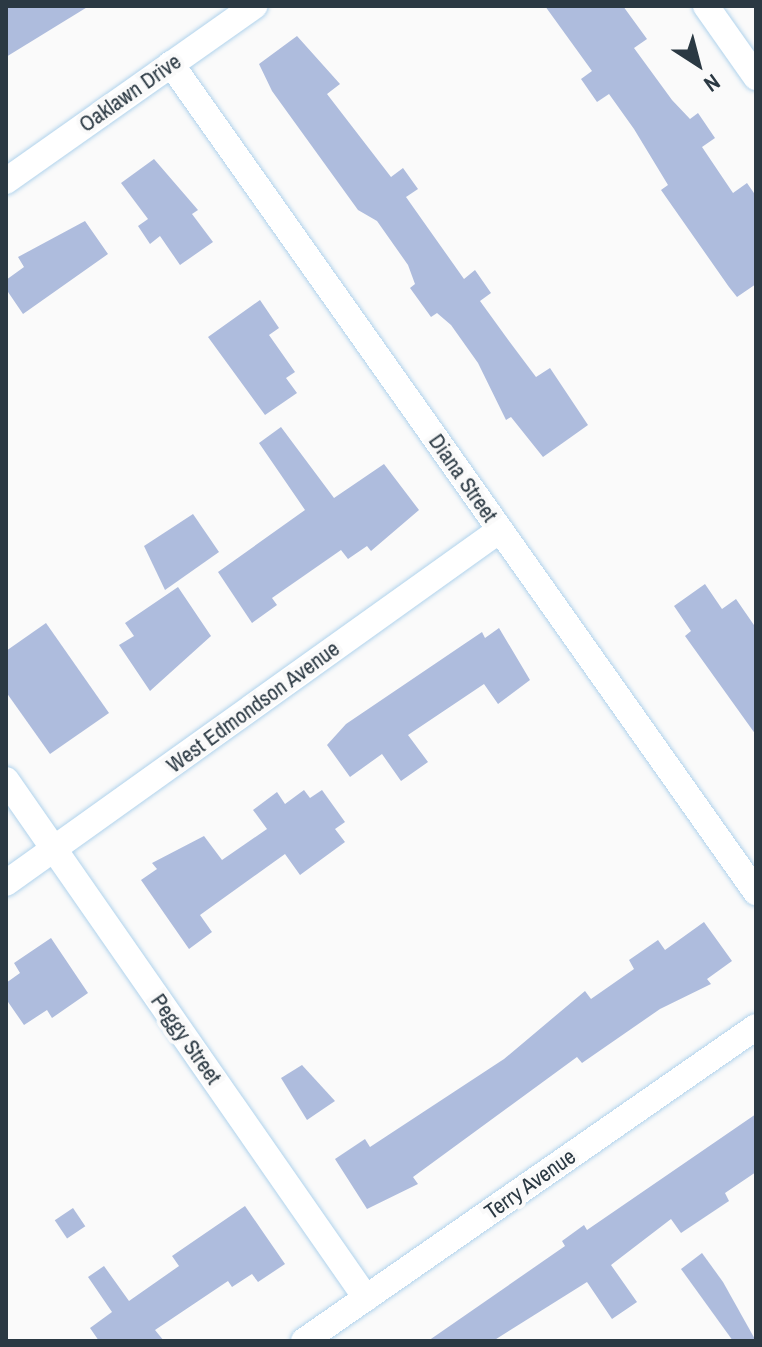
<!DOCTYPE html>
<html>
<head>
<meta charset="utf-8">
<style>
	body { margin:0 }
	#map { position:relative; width:762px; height:1347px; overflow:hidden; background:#fafafa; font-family:"Archivo Narrow",sans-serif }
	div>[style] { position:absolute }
	.building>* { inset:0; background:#aebcdd; transform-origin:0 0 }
	.roads { filter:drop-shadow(0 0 2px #b1d3ec) drop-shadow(0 0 2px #b1d3ec) }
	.street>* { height:26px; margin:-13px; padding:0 13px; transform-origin:13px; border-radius:13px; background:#fff }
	span { translate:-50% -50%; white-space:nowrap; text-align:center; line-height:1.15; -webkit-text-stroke:8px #fafafa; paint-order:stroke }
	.street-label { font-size:22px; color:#2b3943 }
	.frame { position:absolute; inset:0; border:8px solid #2b3943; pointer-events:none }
	.north { position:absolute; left:658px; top:24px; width:80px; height:80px; -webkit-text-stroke:6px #fafafa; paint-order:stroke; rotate:144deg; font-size:22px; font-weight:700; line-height:32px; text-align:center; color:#2b3943 }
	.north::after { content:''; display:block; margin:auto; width:28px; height:36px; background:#2b3943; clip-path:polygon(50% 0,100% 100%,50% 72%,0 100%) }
</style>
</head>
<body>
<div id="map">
	<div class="building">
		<div style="clip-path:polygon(6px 6px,89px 6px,6px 57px)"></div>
		<div style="clip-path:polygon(545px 6px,623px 6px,647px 39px,634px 48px,672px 100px,690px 119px,698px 113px,715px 138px,702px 147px,733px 193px,747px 183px,756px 196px,756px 284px,737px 297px,729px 287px,661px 190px,668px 185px,634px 129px,609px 94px,597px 102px,581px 79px,592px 71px)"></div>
		<div style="clip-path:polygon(297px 36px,340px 84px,327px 94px,391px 177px,403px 168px,418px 189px,406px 197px,464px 279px,475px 270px,491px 293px,480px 301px,509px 341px,536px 377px,550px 368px,588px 425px,543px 457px,511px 417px,506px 420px,478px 363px,451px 325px,437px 313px,431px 317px,410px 288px,415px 284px,408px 265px,377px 221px,358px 210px,272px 91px,259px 64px)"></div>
		<div style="clip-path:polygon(154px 159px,198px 210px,192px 214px,213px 242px,180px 265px,160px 236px,150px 244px,138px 226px,148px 219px,121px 183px)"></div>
		<div style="clip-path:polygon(85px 221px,108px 254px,23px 314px,6px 289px,6px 280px,24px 267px,18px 257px)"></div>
		<div style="clip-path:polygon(260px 300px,279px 328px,269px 335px,295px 372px,286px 378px,297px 393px,265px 415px,208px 337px)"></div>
		<div style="clip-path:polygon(281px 427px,334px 498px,384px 464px,419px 510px,371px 551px,367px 546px,348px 559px,341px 550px,272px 598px,277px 605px,252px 623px,218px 572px,305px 510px,259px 443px)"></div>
		<div style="clip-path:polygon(193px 514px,219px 552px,165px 590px,144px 546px)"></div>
		<div style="clip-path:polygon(705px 584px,722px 609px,736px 599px,756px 628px,756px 735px,685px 636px,691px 631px,674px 606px)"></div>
		<div style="clip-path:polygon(178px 587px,211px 636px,150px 691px,119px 645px,134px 636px,125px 623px)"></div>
		<div style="clip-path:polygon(46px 623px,109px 713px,50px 754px,6px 692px,6px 651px)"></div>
		<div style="clip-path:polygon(499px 628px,530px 680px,498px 704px,484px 684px,408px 735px,428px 762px,401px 781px,382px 754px,350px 777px,327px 745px,346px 724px,482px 632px,485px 638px)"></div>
		<div style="clip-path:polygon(304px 790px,310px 798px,322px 790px,345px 822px,335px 829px,345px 842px,300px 875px,285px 854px,200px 915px,212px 932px,189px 949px,141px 880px,157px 869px,152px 863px,204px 836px,222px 860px,267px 829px,253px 810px,277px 792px,285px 804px)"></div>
		<div style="clip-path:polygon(704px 922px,732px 961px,707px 979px,711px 984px,660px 1009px,582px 1063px,577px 1057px,413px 1177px,418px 1184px,367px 1209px,335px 1159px,365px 1139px,370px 1147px,504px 1059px,585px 991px,591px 999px,634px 969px,629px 960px,658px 940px,665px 950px)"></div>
		<div style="clip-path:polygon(51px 938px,88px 993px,52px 1018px,47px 1010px,24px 1025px,6px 999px,6px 983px,20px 973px,14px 963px)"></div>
		<div style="clip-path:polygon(302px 1065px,335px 1101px,307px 1120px,281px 1078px)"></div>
		<div style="clip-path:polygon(756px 1114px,756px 1172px,725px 1193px,729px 1201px,681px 1233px,671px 1219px,611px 1265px,637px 1302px,612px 1319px,587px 1282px,493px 1341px,428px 1341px,565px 1246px,562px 1241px,584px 1225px,587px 1230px)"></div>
		<div style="clip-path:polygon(245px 1206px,285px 1264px,258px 1282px,252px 1274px,232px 1287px,228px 1281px,155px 1330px,164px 1341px,99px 1341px,90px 1328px,112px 1312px,88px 1277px,104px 1266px,129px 1301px,179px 1266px,172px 1256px)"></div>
		<div style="left:73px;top:1208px;width:22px;height:22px;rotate:56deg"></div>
		<div style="clip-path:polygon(702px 1253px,723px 1282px,756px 1341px,733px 1341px,681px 1269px)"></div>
	</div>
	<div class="roads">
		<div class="street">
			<div style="left:706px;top:6px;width:87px;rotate:54.8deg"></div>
			<div style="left:171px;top:64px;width:1014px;rotate:54.76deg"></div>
			<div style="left:6px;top:181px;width:304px;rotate:-35.2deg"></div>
			<div style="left:6px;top:780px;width:631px;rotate:55.2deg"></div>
			<div style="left:6px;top:883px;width:607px;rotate:-35.55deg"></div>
			<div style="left:304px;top:1341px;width:550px;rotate:-34.79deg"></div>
		</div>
	</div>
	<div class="street-label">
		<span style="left:130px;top:93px;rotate:-35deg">Oaklawn Drive</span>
		<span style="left:463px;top:478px;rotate:55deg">Diana Street</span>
		<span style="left:253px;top:707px;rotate:-36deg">West Edmondson Avenue</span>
		<span style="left:186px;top:1039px;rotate:55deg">Peggy Street</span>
		<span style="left:530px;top:1184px;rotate:-35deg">Terry Avenue</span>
	</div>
	<div class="frame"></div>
	<div class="north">N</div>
</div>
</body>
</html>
